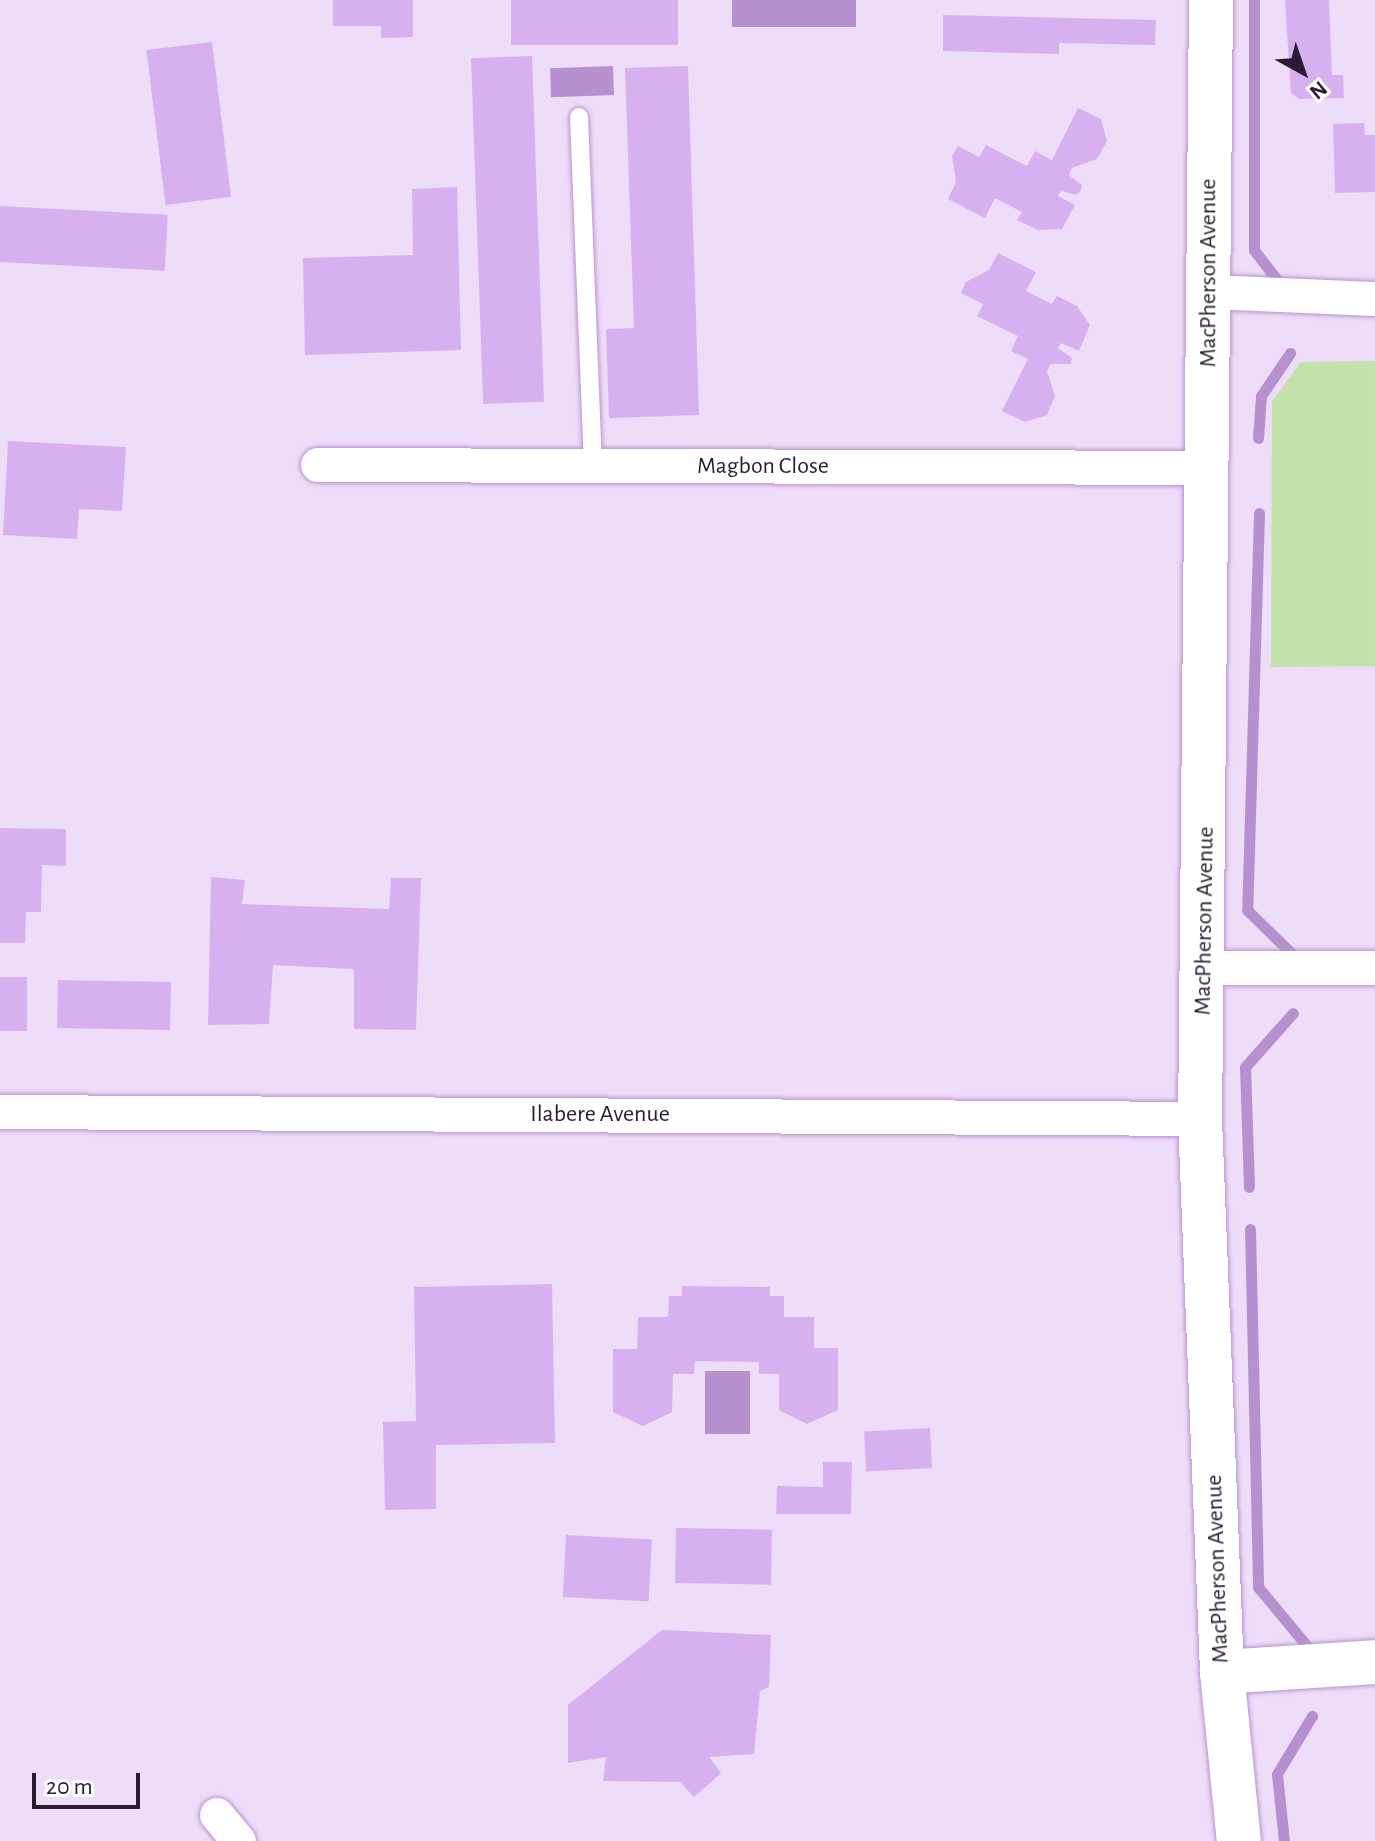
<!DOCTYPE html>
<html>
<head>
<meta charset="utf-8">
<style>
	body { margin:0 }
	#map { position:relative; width:1375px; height:1841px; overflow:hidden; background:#eeddf9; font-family:"Alegreya Sans",sans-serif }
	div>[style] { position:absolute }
	.green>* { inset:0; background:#c3e2ab }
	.water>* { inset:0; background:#b790cf; transform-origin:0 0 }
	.stream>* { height:11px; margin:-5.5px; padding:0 5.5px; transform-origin:5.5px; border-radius:5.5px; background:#b790cf }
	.building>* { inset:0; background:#d7b0f0; transform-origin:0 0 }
	.roads { filter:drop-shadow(0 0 2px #b992d2) drop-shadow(0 0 2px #b992d2) }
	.service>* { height:18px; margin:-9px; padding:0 9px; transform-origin:9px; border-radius:9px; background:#fff }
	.minor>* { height:34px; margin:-17px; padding:0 17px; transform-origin:17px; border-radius:17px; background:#fff }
	.tertiary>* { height:44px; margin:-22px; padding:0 22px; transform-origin:22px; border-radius:22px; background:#fff }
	span { translate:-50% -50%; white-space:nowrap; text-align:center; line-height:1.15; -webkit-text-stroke:7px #fff; paint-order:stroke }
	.street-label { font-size:24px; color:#2a1a33 }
	.north { position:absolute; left:1263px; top:32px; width:80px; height:80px; -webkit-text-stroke:6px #fff; paint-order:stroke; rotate:140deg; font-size:22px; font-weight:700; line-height:32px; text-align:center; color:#2a1a33 }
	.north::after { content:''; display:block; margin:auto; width:28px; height:36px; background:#2a1a33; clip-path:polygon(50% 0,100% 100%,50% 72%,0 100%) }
	.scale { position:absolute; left:32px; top:1773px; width:108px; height:36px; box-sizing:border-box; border:4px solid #2a1a33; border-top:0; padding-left:10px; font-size:24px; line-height:28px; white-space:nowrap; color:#2a1a33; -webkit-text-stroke:6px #fff; paint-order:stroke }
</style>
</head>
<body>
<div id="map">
	<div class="green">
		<div style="clip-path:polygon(1375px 361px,1375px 666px,1271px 667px,1272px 401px,1301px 362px)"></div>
	</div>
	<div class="water">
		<div style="left:732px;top:0;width:124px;height:27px"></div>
		<div style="left:613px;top:66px;width:29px;height:63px;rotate:88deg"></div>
		<div style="left:705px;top:1371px;width:45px;height:63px"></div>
	</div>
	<div class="stream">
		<div style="left:1254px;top:0;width:250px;rotate:90deg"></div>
		<div style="left:1254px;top:250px;width:49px;rotate:52.4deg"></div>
		<div style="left:1258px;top:438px;width:42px;rotate:-85.9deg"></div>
		<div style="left:1261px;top:396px;width:52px;rotate:-56deg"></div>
		<div style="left:1259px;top:513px;width:397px;rotate:91.7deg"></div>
		<div style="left:1247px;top:910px;width:62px;rotate:44.3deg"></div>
		<div style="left:1249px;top:1187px;width:120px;rotate:-91.9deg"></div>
		<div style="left:1245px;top:1067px;width:72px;rotate:-48.4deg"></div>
		<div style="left:1250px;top:1229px;width:358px;rotate:88.7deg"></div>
		<div style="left:1258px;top:1587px;width:77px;rotate:50.3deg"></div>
		<div style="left:1284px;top:1841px;width:67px;rotate:-96deg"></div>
		<div style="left:1277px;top:1774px;width:68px;rotate:-58.9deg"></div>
	</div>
	<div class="building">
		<div style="clip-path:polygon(333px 0,413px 0,413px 37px,381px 38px,381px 26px,333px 26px)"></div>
		<div style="left:511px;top:0;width:167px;height:45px"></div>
		<div style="clip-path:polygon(1285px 0,1329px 0,1332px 75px,1343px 75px,1344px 98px,1299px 99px,1291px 93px)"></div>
		<div style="clip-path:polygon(943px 15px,1156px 20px,1155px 45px,1059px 43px,1059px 54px,943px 51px)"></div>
		<div style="left:212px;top:42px;width:156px;height:66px;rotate:83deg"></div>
		<div style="left:532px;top:56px;width:346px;height:61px;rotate:88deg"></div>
		<div style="clip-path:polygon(688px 66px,699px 415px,609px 418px,606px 329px,634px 328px,625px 68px)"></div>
		<div style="clip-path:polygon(1078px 108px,1101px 119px,1107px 141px,1097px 159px,1072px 168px,1069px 175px,1082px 185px,1081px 191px,1076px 195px,1061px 191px,1058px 196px,1075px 205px,1062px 229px,1038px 230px,1017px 220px,1022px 212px,995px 198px,985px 218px,948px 199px,956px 182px,952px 156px,958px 146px,979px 157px,986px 145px,1027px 166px,1035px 151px,1052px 160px)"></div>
		<div style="clip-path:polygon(1364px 123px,1365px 135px,1375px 135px,1375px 192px,1335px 193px,1333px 124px)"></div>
		<div style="clip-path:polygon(457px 187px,461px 350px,305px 355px,303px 258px,413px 255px,412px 189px)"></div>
		<div style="left:0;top:206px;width:168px;height:56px;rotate:3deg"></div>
		<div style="clip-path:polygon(998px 253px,1036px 272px,1026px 291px,1052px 304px,1057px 296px,1077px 306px,1090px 325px,1079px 351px,1061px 343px,1058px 348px,1072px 358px,1071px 364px,1051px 364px,1047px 371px,1055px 396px,1047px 415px,1025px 422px,1002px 411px,1028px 359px,1011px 351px,1018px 336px,977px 316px,983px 304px,961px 293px,966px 282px,989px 270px)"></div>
		<div style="clip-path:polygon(8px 441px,126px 447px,122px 511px,79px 509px,77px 539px,3px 535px)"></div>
		<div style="clip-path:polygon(0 828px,66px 829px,66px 866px,42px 865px,41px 912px,26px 912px,25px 943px,0 943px)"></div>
		<div style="clip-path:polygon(211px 877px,245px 880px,242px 904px,389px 909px,391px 878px,421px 878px,416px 1030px,354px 1029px,354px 969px,273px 965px,269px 1024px,208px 1025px)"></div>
		<div style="left:0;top:977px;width:27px;height:54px"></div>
		<div style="left:58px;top:980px;width:113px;height:48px;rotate:1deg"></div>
		<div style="clip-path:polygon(552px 1284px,555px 1443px,436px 1445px,436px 1509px,385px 1510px,383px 1422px,416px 1421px,414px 1287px)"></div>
		<div style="clip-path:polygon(682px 1286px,770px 1287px,770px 1296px,784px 1296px,784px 1317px,814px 1317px,814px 1348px,838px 1348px,838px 1410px,807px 1424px,779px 1410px,779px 1374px,759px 1374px,759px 1362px,695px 1361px,694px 1374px,673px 1374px,672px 1412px,643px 1426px,613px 1412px,613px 1349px,637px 1349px,638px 1317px,668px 1317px,669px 1296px,682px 1296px)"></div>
		<div style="left:930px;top:1428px;width:40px;height:66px;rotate:87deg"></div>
		<div style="clip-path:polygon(823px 1462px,852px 1462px,851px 1514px,776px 1514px,777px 1486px,823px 1487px)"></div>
		<div style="left:676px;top:1528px;width:96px;height:55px;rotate:1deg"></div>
		<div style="left:566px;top:1535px;width:86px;height:62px;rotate:3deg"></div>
		<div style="clip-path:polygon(662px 1630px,771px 1635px,769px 1687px,760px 1691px,754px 1754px,709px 1757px,721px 1773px,694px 1797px,680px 1782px,603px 1781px,606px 1757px,568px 1763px,568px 1705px)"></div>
	</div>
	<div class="roads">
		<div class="service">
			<div style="left:579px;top:117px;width:349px;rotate:87.7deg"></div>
		</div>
		<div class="minor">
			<div style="left:1209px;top:292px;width:166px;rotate:2.4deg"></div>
			<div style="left:318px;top:465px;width:890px;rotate:0.19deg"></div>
			<div style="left:1205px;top:968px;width:170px"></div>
			<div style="left:0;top:1112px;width:1200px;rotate:0.33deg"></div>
			<div style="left:217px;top:1815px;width:34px;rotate:50deg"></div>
		</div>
		<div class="tertiary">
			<div style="left:1211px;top:0;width:1119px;rotate:90.56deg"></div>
			<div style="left:1200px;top:1119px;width:553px;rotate:87.72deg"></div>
			<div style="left:1222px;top:1672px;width:170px;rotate:84.3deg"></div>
			<div style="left:1222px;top:1672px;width:153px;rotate:-3.7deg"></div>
		</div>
	</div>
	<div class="street-label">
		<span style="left:1209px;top:273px;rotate:-90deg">MacPherson Avenue</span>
		<span style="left:763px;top:467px">Magbon Close</span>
		<span style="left:1205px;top:921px;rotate:-89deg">MacPherson Avenue</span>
		<span style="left:600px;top:1115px">Ilabere Avenue</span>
		<span style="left:1218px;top:1569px;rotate:-92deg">MacPherson Avenue</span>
	</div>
	<div class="north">N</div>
	<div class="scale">20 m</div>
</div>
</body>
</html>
